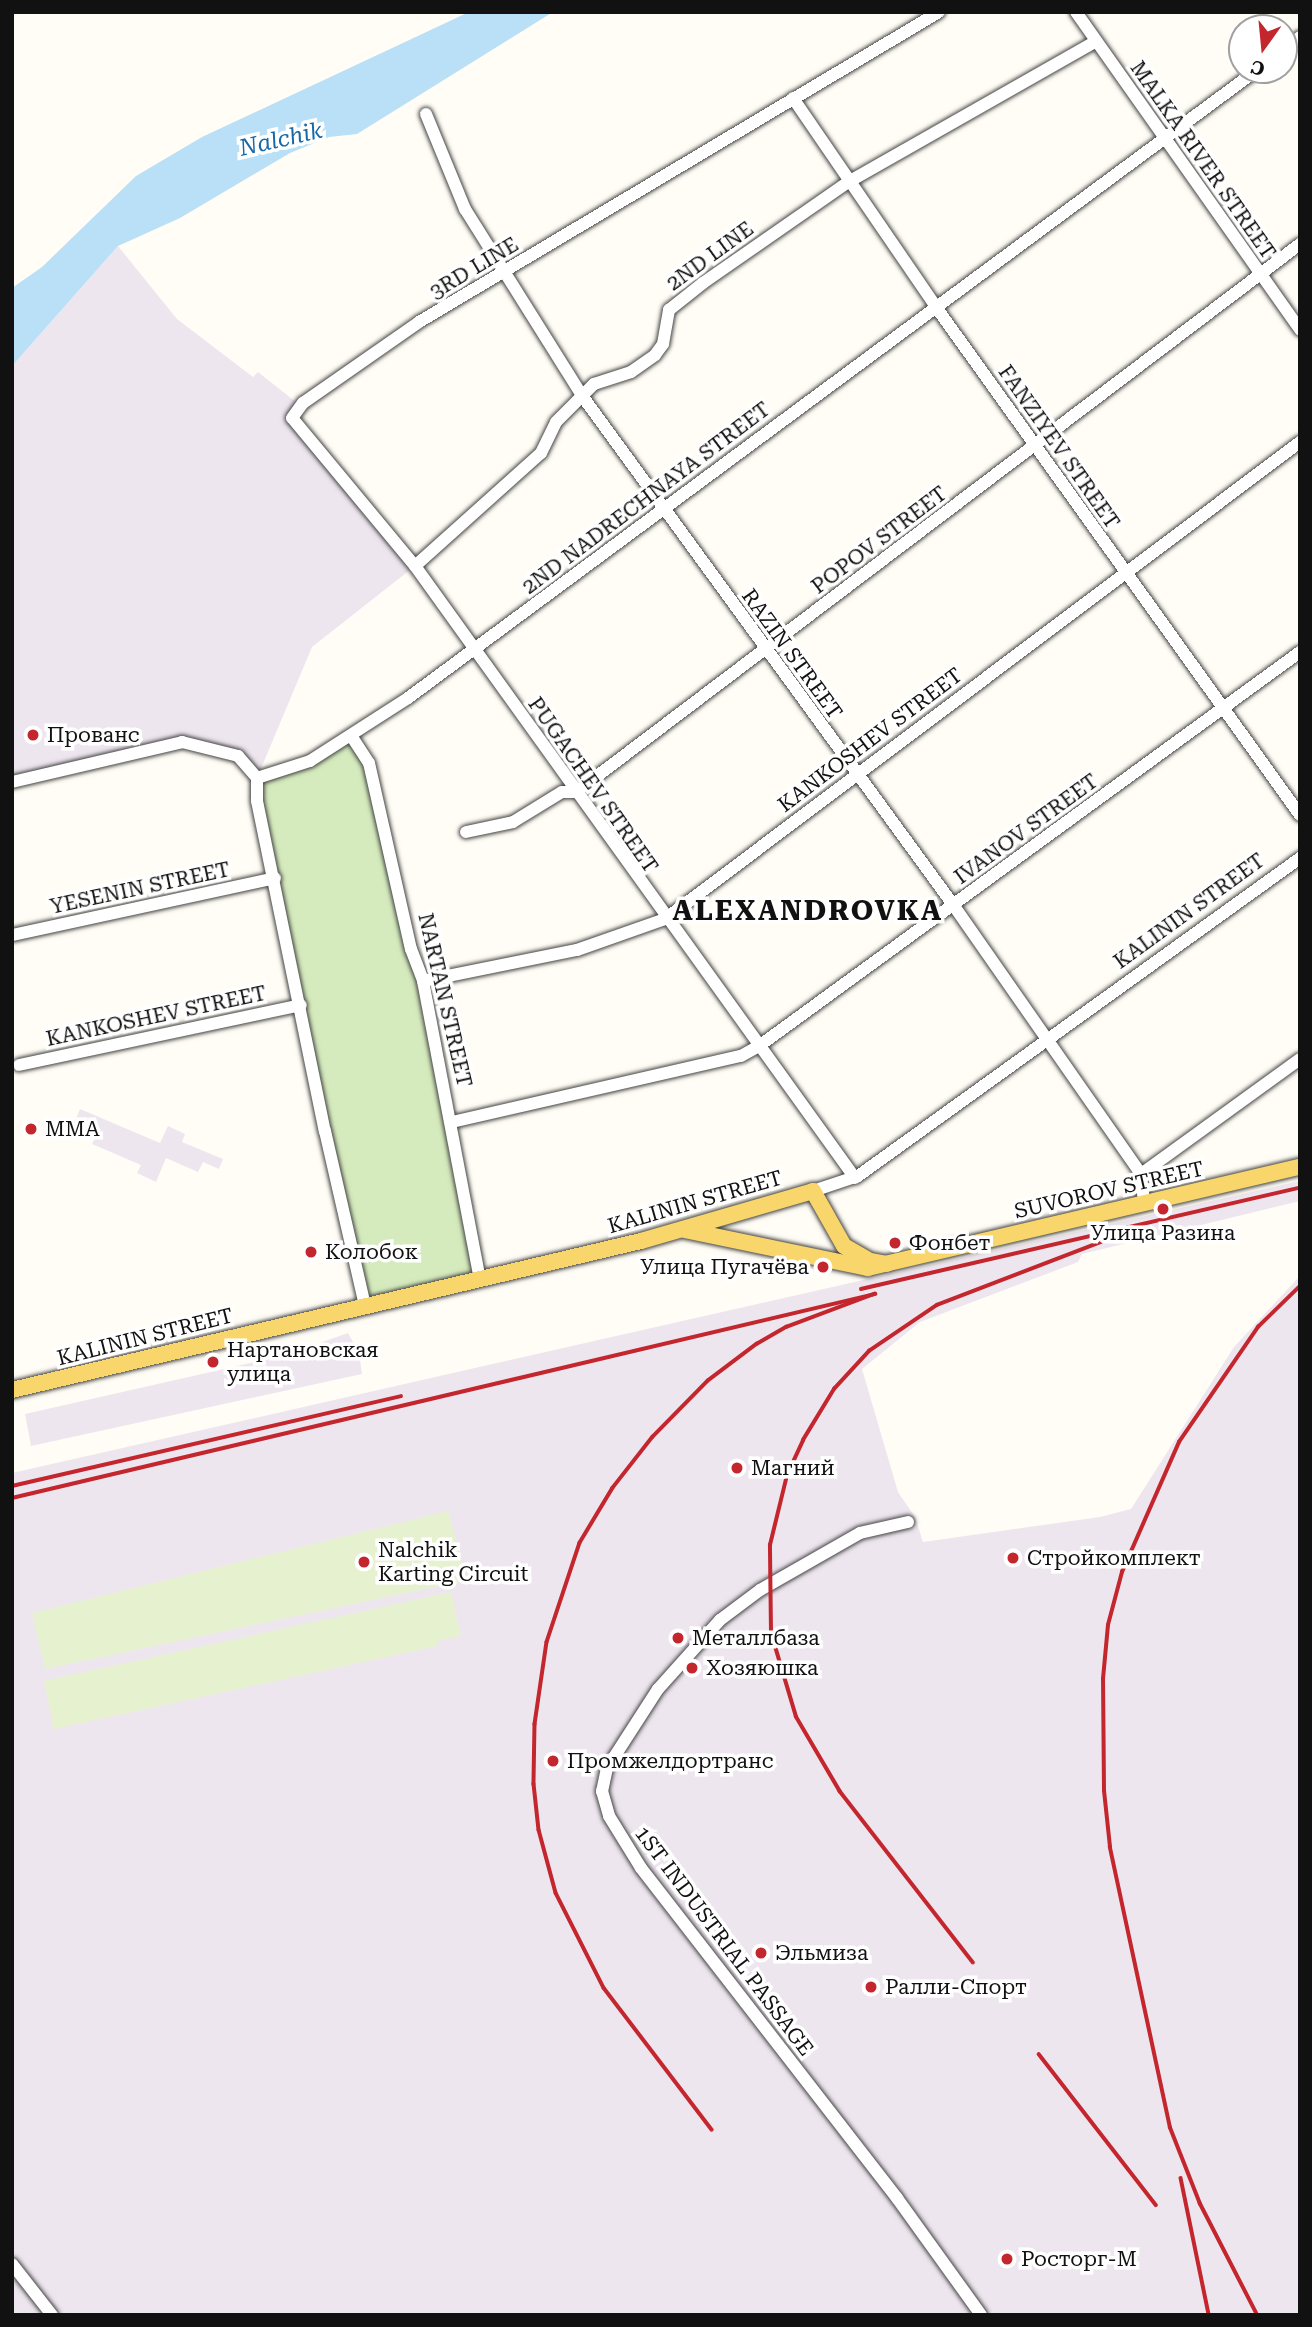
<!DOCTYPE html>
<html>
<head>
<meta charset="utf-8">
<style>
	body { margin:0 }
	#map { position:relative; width:1312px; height:2327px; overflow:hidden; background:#fffdf5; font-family:"Roboto Serif",serif }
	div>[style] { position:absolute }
	.industrial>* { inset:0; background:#eee6ef }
	.green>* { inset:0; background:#d5ebbd }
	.pitch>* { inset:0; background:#e6f2cf }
	.water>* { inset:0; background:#b9e0f7 }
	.roads { filter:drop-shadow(0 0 2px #444) drop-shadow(0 0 2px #444) }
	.minor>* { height:12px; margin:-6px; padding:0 6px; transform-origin:6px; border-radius:6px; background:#fff }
	.major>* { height:16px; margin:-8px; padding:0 8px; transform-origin:8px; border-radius:8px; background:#f9d66b }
	.rail>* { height:3.5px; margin:-1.75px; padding:0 1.75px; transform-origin:1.75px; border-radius:1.75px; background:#c4262e }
	.dots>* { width:19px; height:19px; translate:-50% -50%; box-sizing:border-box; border:4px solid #fff; border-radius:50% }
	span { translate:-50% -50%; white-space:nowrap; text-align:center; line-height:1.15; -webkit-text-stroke:7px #fff; paint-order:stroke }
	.street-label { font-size:21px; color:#111 }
	.poi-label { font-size:21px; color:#111 }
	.left { translate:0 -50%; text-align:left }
	.right { translate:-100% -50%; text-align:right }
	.water-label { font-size:23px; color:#1768a6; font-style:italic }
	.district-label { font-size:28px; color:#111; font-weight:700; letter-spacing:2px }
	.frame { position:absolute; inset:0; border:14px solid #111; pointer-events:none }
	.north { position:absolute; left:1228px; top:14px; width:70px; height:70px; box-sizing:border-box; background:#fff; border:2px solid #a0a0a0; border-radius:50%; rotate:195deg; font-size:19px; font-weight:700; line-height:28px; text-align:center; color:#111 }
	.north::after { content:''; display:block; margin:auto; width:24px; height:32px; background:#c4262e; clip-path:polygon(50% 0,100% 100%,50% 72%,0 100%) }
</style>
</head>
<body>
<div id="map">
	<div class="industrial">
		<div style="clip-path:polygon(118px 246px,177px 319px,253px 377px,258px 372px,301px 406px,292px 418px,415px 566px,312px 647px,257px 778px,249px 765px,196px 743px,12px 782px,12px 366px)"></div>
		<div style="clip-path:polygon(80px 1109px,160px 1143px,168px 1126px,185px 1134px,182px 1142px,223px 1159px,219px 1169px,203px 1162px,198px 1172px,166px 1158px,156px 1182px,137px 1173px,141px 1165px,92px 1144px,97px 1134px,74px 1124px)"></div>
		<div style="clip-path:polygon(1300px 1181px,1300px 1201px,1082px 1254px,1078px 1262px,920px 1322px,862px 1369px,898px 1492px,915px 1517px,923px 1542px,1100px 1517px,1131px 1509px,1234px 1347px,1300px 1276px,1300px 2315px,12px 2315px,12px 1473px)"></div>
		<div style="clip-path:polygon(348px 1333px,359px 1353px,362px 1374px,31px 1446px,25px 1414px,282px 1356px)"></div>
	</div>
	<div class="green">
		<div style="clip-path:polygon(352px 737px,364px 755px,404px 904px,480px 1279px,365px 1306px,257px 778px)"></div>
	</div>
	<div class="pitch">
		<div style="clip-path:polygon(448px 1511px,467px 1580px,45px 1669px,32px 1613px)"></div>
		<div style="clip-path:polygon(451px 1592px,461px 1636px,437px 1641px,437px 1646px,54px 1729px,44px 1681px)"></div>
	</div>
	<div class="water">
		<div style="clip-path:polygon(469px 12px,553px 12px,357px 134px,329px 137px,290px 153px,180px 218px,118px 246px,12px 366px,12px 288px,42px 267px,136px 176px,202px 137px)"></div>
	</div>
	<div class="roads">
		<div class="minor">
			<div style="left:1076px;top:12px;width:389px;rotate:54.8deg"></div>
			<div style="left:1284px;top:49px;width:20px;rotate:-37deg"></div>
			<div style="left:793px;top:98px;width:253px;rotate:55.6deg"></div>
			<div style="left:936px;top:307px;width:625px;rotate:54.38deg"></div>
			<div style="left:426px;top:114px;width:103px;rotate:67.7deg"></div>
			<div style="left:465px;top:209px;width:222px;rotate:57.9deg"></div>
			<div style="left:583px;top:397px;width:630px;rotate:53.91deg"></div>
			<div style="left:954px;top:906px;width:327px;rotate:55.1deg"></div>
			<div style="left:1141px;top:1174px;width:30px;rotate:84deg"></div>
			<div style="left:415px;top:566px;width:169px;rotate:-41.9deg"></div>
			<div style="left:541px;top:453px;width:34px;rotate:-64deg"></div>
			<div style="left:556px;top:422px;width:54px;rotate:-45deg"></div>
			<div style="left:594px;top:384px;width:39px;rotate:-18deg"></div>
			<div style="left:631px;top:372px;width:29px;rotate:-35deg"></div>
			<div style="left:655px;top:355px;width:14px;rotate:-54deg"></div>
			<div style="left:663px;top:344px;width:35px;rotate:-80deg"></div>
			<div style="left:669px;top:310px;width:43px;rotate:-38.5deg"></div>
			<div style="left:703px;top:283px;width:179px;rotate:-34.8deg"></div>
			<div style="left:850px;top:181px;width:283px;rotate:-29.6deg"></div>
			<div style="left:352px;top:737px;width:31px;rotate:57deg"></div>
			<div style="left:369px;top:763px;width:191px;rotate:77.3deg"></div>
			<div style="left:411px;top:949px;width:34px;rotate:69deg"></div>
			<div style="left:423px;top:981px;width:303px;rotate:79.2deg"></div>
			<div style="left:257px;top:778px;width:56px;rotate:-17.8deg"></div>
			<div style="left:310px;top:761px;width:117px;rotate:-32.7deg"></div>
			<div style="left:408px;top:698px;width:1056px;rotate:-36.49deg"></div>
			<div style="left:257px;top:778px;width:23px;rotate:90deg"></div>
			<div style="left:257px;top:801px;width:337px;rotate:78.4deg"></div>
			<div style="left:325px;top:1131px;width:180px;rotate:77.1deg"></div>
			<div style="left:12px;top:782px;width:175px;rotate:-13.2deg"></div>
			<div style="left:182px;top:742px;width:58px;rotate:14deg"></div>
			<div style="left:238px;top:756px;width:29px;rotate:49deg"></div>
			<div style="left:466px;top:832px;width:48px;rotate:-12deg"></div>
			<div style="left:513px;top:822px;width:57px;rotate:-31.5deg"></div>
			<div style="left:562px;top:792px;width:14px"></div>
			<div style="left:576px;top:792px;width:908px;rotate:-37.12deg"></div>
			<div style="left:12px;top:935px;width:269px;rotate:-12.2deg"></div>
			<div style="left:423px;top:981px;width:157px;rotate:-11.4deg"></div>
			<div style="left:577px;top:950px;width:93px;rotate:-19.4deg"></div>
			<div style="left:665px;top:919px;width:794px;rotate:-36.91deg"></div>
			<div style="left:19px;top:1065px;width:288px;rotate:-12deg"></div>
			<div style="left:452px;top:1122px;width:296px;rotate:-12.9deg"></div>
			<div style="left:741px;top:1056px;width:21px;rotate:-29deg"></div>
			<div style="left:759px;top:1046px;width:669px;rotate:-36.07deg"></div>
			<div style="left:1141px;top:1174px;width:196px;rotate:-35.9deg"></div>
			<div style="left:855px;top:1178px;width:754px;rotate:-125.71deg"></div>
			<div style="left:415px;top:566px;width:192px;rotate:-129.7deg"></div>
			<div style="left:292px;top:418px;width:19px;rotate:-54deg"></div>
			<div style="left:303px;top:403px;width:141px;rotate:-34.9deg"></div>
			<div style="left:419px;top:322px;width:605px;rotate:-30.8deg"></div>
			<div style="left:813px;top:1191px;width:47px;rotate:-18.4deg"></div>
			<div style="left:858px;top:1176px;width:545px;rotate:-35.73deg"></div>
			<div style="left:908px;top:1522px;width:49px;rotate:167.1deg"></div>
			<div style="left:860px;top:1533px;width:115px;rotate:150.3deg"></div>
			<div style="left:760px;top:1590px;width:50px;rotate:143.1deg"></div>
			<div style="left:720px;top:1620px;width:93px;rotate:131.9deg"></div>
			<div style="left:658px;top:1689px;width:94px;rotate:122.8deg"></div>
			<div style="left:607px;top:1768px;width:24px;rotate:102deg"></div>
			<div style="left:602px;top:1791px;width:26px;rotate:74deg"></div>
			<div style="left:609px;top:1816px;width:61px;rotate:58.4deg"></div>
			<div style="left:641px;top:1868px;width:418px;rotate:52.2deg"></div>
			<div style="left:897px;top:2198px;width:144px;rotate:54.3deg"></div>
			<div style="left:12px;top:2264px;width:65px;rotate:51.9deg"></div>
		</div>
		<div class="major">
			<div style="left:685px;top:1230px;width:187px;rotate:11.7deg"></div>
			<div style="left:868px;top:1268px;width:444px;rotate:-13.2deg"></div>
			<div style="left:12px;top:1390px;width:646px;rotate:-13.33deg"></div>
			<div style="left:641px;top:1241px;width:179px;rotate:-16.2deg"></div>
			<div style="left:813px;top:1191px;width:63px;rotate:60.6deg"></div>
			<div style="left:844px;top:1246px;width:30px;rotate:30deg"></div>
			<div style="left:870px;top:1261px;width:17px;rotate:10deg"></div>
		</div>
	</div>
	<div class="rail">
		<div style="left:861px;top:1289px;width:450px;rotate:-13deg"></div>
		<div style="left:12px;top:1486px;width:399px;rotate:-13deg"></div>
		<div style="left:12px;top:1498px;width:887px;rotate:-13.3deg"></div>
		<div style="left:875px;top:1294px;width:94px;rotate:159.4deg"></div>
		<div style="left:787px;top:1327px;width:34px;rotate:150deg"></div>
		<div style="left:757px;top:1344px;width:61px;rotate:142.9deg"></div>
		<div style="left:708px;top:1381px;width:78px;rotate:134.5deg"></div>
		<div style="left:653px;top:1437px;width:65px;rotate:128.1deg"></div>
		<div style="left:613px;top:1488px;width:64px;rotate:121deg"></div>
		<div style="left:580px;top:1543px;width:104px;rotate:108.4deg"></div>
		<div style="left:547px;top:1642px;width:83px;rotate:98.3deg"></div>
		<div style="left:535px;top:1724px;width:60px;rotate:91deg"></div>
		<div style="left:534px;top:1784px;width:46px;rotate:83.8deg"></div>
		<div style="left:539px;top:1830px;width:65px;rotate:74.9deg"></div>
		<div style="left:556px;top:1893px;width:106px;rotate:63.2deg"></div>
		<div style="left:604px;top:1988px;width:178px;rotate:52.7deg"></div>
		<div style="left:973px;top:1963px;width:217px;rotate:-127.9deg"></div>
		<div style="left:840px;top:1792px;width:87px;rotate:-120.4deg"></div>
		<div style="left:796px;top:1717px;width:88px;rotate:-106.6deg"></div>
		<div style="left:771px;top:1633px;width:88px;rotate:-90.7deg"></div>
		<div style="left:770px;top:1545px;width:72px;rotate:-76.3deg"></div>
		<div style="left:787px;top:1475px;width:38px;rotate:-65deg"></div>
		<div style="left:803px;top:1440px;width:60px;rotate:-58.7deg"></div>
		<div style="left:834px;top:1389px;width:52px;rotate:-47.4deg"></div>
		<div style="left:869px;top:1351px;width:82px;rotate:-34.1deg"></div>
		<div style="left:937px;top:1305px;width:176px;rotate:-21deg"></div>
		<div style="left:1039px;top:2054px;width:191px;rotate:52.2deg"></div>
		<div style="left:1181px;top:2178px;width:140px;rotate:78.4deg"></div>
		<div style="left:1257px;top:2315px;width:125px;rotate:-117.2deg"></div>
		<div style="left:1200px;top:2204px;width:82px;rotate:-111.5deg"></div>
		<div style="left:1170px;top:2128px;width:287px;rotate:-102.1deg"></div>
		<div style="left:1110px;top:1847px;width:56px;rotate:-96.1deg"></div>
		<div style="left:1104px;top:1791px;width:112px;rotate:-90.5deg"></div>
		<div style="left:1103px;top:1679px;width:54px;rotate:-84.7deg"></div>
		<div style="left:1108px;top:1625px;width:55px;rotate:-75.2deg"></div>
		<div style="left:1122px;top:1572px;width:142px;rotate:-66.3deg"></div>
		<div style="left:1179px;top:1442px;width:140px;rotate:-55.5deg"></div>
		<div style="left:1258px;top:1327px;width:59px;rotate:-44.3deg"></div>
	</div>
	<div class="dots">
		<div style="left:33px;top:735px;background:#c4262e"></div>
		<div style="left:31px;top:1129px;background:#c4262e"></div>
		<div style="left:1163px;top:1209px;background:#c4262e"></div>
		<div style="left:895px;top:1243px;background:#c4262e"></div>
		<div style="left:311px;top:1252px;background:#c4262e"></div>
		<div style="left:823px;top:1267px;background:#c4262e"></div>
		<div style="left:213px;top:1362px;background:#c4262e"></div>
		<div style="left:737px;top:1468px;background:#c4262e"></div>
		<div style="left:1013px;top:1558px;background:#c4262e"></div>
		<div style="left:364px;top:1562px;background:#c4262e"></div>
		<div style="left:678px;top:1638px;background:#c4262e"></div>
		<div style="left:692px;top:1668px;background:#c4262e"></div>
		<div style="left:553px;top:1761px;background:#c4262e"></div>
		<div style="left:761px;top:1953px;background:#c4262e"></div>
		<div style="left:871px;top:1987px;background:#c4262e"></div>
		<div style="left:1007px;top:2259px;background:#c4262e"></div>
	</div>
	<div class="street-label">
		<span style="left:1203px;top:160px;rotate:55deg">MALKA RIVER STREET</span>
		<span style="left:710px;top:256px;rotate:-36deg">2ND LINE</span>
		<span style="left:474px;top:268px;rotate:-31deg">3RD LINE</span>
		<span style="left:1059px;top:447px;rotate:55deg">FANZIYEV STREET</span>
		<span style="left:646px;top:498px;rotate:-37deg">2ND NADRECHNAYA STREET</span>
		<span style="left:879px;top:540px;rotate:-37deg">POPOV STREET</span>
		<span style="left:792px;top:654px;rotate:54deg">RAZIN STREET</span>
		<span style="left:870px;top:740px;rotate:-37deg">KANKOSHEV STREET</span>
		<span style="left:593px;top:785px;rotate:55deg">PUGACHEV STREET</span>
		<span style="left:1026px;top:829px;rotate:-36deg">IVANOV STREET</span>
		<span style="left:140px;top:888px;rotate:-12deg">YESENIN STREET</span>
		<span style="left:1189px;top:911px;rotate:-36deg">KALININ STREET</span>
		<span style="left:445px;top:1000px;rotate:77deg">NARTAN STREET</span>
		<span style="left:156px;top:1016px;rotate:-12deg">KANKOSHEV STREET</span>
		<span style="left:1109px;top:1190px;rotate:-13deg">SUVOROV STREET</span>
		<span style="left:695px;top:1202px;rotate:-16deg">KALININ STREET</span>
		<span style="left:145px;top:1337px;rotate:-14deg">KALININ STREET</span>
		<span style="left:724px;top:1941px;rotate:53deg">1ST INDUSTRIAL PASSAGE</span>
	</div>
	<div class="poi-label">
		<span class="left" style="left:47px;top:735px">Прованс</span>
		<span class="left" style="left:45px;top:1129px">MMA</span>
		<span style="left:1163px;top:1233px">Улица Разина</span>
		<span class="left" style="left:909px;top:1243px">Фонбет</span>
		<span class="left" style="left:325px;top:1252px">Колобок</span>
		<span class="right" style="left:809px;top:1267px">Улица Пугачёва</span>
		<span class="left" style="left:227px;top:1362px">Нартановская<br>улица</span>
		<span class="left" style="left:751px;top:1468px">Магний</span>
		<span class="left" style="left:378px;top:1562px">Nalchik<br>Karting Circuit</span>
		<span class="left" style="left:1027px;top:1558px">Стройкомплект</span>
		<span class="left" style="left:692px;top:1638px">Металлбаза</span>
		<span class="left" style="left:706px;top:1668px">Хозяюшка</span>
		<span class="left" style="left:567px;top:1761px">Промжелдортранс</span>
		<span class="left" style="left:775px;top:1953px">Эльмиза</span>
		<span class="left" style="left:885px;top:1987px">Ралли-Спорт</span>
		<span class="left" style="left:1021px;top:2259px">Росторг-М</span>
	</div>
	<div class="water-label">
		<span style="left:281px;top:140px;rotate:-13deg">Nalchik</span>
	</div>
	<div class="district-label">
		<span style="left:808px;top:911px">ALEXANDROVKA</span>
	</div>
	<div class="frame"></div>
	<div class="north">С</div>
</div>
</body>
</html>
